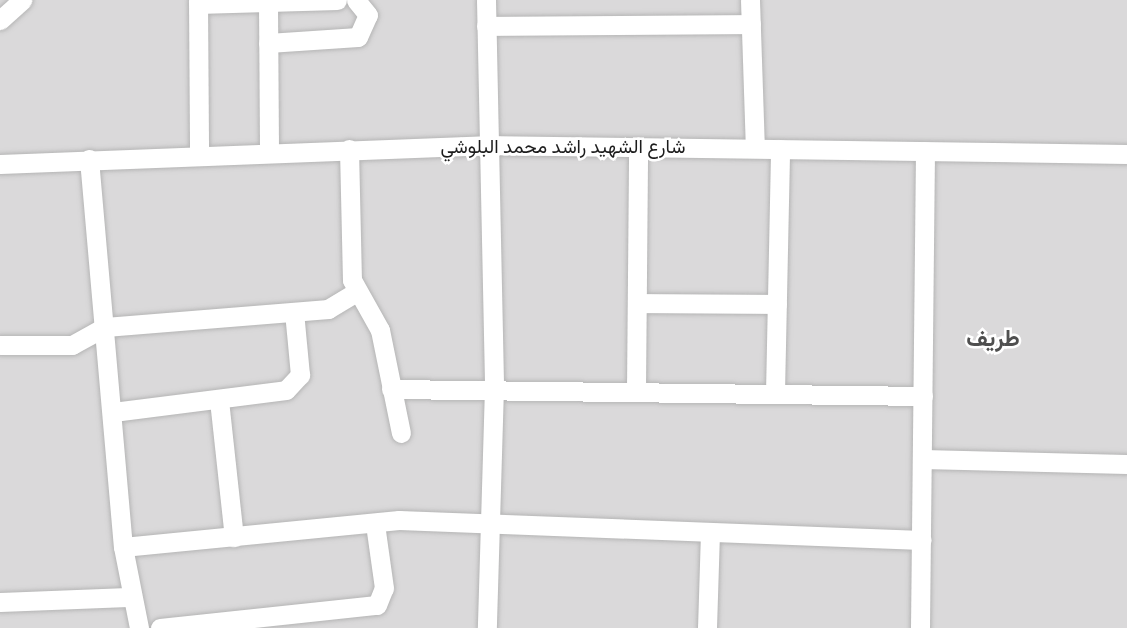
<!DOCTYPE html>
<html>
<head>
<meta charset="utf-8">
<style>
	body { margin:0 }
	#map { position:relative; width:1127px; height:628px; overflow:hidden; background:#ede2e5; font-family:Ubuntu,Vazirmatn,sans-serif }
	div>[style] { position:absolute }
	.residential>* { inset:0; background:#dad9da; transform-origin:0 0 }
	.roads { filter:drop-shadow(0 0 2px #b5b5b5) drop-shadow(0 0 2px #b5b5b5) }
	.minor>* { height:19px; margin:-9.5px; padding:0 9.5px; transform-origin:9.5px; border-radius:9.5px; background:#fff }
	span { translate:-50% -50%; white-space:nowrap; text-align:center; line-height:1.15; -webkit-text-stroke:5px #fff; paint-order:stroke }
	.street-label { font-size:19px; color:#1c1c1c }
	.quarter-label { font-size:23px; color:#4f4f4f; font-weight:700 }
</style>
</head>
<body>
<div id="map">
	<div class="residential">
		<div style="left:0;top:0;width:1127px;height:628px"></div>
	</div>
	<div class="roads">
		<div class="minor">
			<div style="left:198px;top:0;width:152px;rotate:89.6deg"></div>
			<div style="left:486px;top:0;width:387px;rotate:88.8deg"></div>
			<div style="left:494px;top:387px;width:241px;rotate:91.7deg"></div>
			<div style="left:750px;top:0;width:148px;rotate:88.1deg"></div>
			<div style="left:198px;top:4px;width:139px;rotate:-1.6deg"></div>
			<div style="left:268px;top:4px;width:147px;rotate:89.6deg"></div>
			<div style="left:0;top:20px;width:30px;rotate:-42deg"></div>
			<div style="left:486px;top:26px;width:265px;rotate:-0.4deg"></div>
			<div style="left:268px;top:43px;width:90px;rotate:-3.8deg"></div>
			<div style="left:358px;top:37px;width:24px;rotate:-66deg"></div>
			<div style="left:368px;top:15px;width:19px;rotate:-129deg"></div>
			<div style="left:349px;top:149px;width:131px;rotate:88.7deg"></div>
			<div style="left:352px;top:280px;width:57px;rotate:60.8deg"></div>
			<div style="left:380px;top:330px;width:105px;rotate:78.5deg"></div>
			<div style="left:89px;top:159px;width:389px;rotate:85deg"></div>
			<div style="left:123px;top:547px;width:83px;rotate:78.8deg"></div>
			<div style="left:0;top:164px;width:486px;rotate:-2.2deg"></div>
			<div style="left:486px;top:145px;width:641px;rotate:0.8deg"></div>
			<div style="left:637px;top:303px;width:140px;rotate:0.4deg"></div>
			<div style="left:0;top:345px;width:72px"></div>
			<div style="left:72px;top:345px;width:38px;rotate:-29deg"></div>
			<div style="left:105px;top:327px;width:224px;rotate:-4.6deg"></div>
			<div style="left:328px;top:309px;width:33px;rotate:-31deg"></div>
			<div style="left:391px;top:389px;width:532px;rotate:0.75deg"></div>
			<div style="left:636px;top:390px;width:243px;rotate:-89.5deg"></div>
			<div style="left:775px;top:393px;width:244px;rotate:-88.8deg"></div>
			<div style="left:219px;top:400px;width:138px;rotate:83.8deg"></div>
			<div style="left:113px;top:412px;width:174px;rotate:-7.2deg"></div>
			<div style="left:286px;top:390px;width:21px;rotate:-47deg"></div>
			<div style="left:300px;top:375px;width:63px;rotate:-95.4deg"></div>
			<div style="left:922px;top:459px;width:205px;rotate:1.4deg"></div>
			<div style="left:123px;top:547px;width:277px;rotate:-5.6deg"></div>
			<div style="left:399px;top:520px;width:523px;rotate:2.19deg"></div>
			<div style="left:0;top:602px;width:128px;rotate:-2.2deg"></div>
			<div style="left:160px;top:628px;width:218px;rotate:-6.1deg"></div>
			<div style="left:377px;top:605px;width:18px;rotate:-68deg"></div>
			<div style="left:384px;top:588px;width:65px;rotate:-98deg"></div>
			<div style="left:707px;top:628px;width:94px;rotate:-88.2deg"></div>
			<div style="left:920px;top:628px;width:477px;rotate:-89.4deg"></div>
		</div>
	</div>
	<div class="street-label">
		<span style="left:563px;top:147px">شارع الشهيد راشد محمد البلوشي</span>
	</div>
	<div class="quarter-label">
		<span style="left:993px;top:338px">طريف</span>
	</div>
</div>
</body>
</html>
